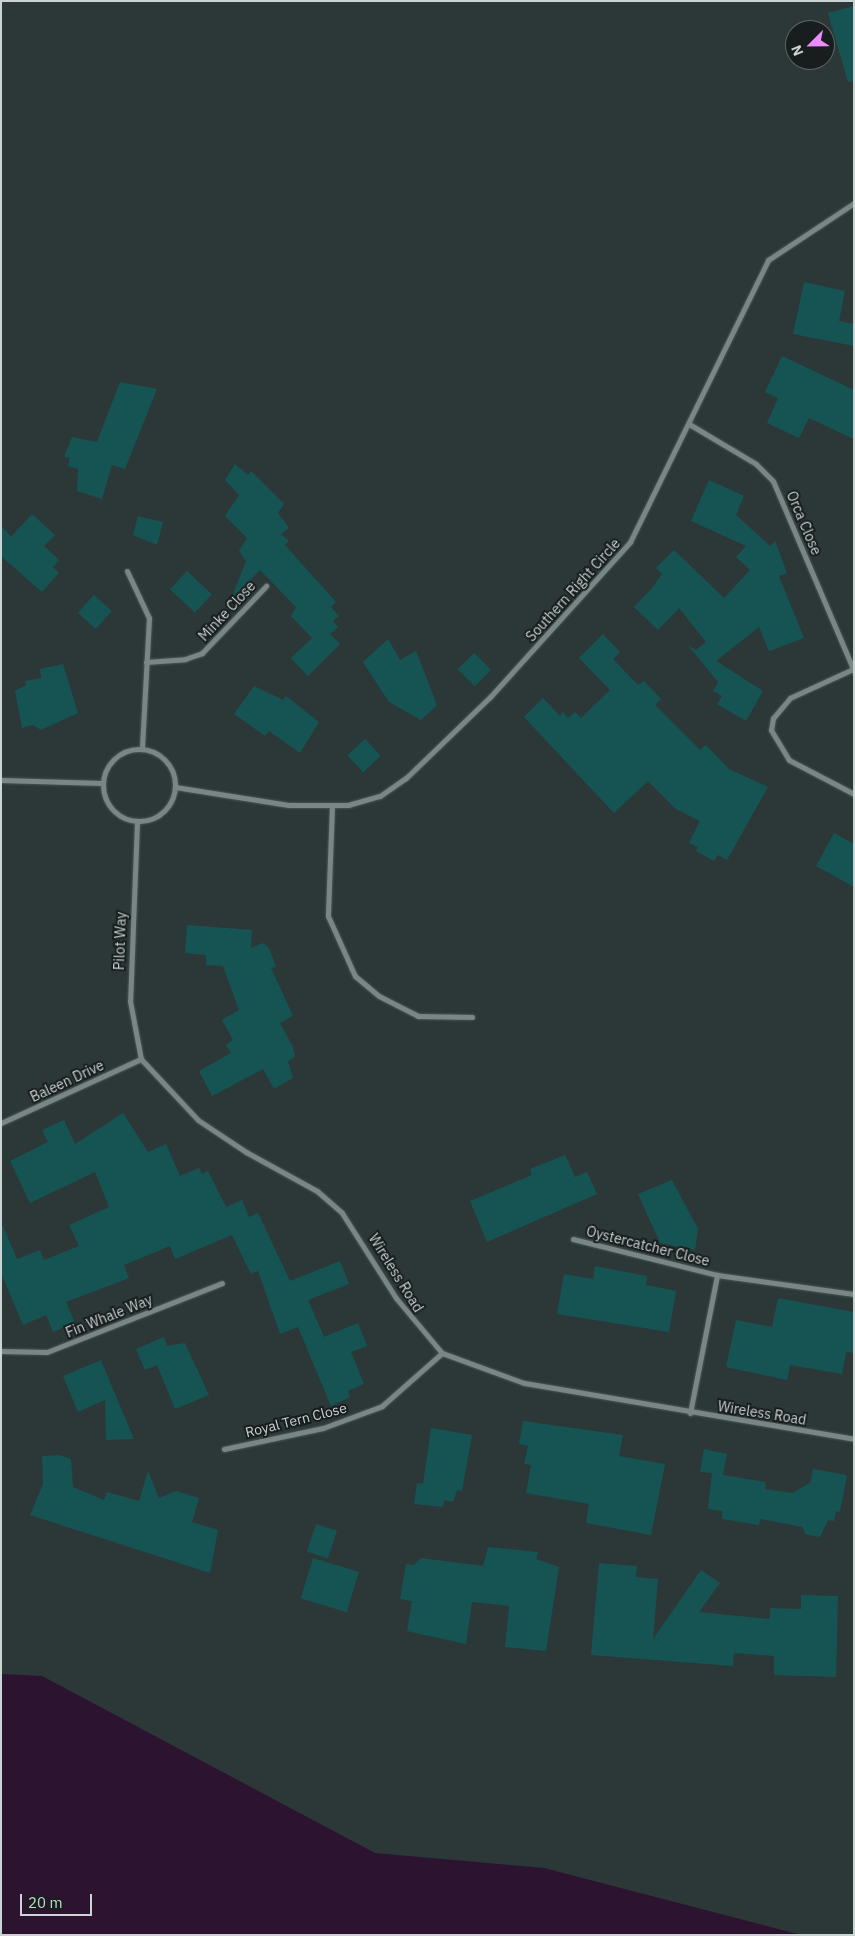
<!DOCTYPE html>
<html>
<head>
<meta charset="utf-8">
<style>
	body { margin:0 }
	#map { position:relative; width:855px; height:1936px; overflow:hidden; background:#2b3837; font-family:"IBM Plex Sans",sans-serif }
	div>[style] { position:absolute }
	.water>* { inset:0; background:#2c132f }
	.building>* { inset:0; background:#165454; transform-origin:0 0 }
	.roads { filter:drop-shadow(0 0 1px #4a5555) drop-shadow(0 0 1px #4a5555) }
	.minor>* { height:5px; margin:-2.5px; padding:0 2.5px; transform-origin:2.5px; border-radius:2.5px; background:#788686 }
	.minor>.ring { margin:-2.5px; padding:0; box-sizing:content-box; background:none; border:5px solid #788686; border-radius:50% }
	span { translate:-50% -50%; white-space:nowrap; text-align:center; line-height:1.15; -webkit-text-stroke:4px #181e1e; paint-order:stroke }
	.street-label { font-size:14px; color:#ccd3d3 }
	.frame { position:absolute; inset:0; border:2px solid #ccd3d3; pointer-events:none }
	.north { position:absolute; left:785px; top:20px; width:50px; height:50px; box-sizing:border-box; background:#181e1e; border:1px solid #606666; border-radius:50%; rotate:247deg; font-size:14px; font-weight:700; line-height:20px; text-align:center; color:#ccd3d3 }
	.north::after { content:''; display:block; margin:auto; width:18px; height:22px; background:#ec8cfb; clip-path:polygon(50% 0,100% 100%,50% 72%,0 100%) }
	.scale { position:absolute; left:20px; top:1894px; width:72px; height:22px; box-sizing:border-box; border:2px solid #ccd3d3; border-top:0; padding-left:6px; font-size:15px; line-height:18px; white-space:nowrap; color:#ccd3d3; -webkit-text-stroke:4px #181e1e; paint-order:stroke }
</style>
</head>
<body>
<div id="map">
	<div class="water">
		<div style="clip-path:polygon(1px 1674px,42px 1676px,375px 1853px,544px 1868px,801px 1935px,1px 1935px)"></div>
	</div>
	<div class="building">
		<div style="clip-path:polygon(854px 6px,854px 81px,848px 82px,828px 13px)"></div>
		<div style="clip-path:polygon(804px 282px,845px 291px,839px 321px,854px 324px,854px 346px,793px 334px)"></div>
		<div style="clip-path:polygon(782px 356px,854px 390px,854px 439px,809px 418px,799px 438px,767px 423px,778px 398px,765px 392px)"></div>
		<div style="clip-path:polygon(120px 382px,157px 389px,125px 469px,112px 465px,102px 499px,77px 491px,78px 469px,68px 466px,70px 458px,64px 457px,72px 437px,97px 442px)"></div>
		<div style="clip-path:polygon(235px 464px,248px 475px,251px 471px,284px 504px,278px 513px,289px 528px,281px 534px,289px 541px,285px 545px,336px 602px,331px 607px,339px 616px,333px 621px,338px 627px,330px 634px,340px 644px,308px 676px,291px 658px,312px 638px,291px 616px,296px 607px,260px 570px,231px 599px,246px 561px,239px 551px,247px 538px,225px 516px,239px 495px,225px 480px)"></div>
		<div style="clip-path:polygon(709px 480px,744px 496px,736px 515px,770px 546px,775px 541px,787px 573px,779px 576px,804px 638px,769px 651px,759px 627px,716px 661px,763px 691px,746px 721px,717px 704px,722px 696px,713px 691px,718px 682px,688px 645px,696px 650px,706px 642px,679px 608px,658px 630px,634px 607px,652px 588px,662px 574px,656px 568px,674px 550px,724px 598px,750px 570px,736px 557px,746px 546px,691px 521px)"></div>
		<div style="clip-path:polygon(32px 514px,55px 535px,44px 546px,59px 560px,53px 567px,59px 573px,42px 592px,1px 556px,1px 525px,11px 537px)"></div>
		<div style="clip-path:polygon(138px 516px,163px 522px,157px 545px,133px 535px)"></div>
		<div style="left:187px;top:571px;width:34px;height:25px;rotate:43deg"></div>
		<div style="left:94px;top:595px;width:24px;height:24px;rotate:42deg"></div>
		<div style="clip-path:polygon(603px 634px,620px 652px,613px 659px,638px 685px,644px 681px,661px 699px,655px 705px,700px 750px,706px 745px,729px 769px,768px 787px,727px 860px,718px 855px,714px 861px,696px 851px,698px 847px,689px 843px,700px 821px,676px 809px,648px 781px,614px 813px,524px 717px,543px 698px,560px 716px,563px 712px,568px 718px,575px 712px,581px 718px,610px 690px,579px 658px)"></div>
		<div style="clip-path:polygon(388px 639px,400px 660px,416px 651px,437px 705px,421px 720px,389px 702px,363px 662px)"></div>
		<div style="left:474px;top:653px;width:24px;height:23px;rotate:45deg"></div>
		<div style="clip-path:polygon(63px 664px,78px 713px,41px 730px,33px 725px,22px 728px,15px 691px,26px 685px,25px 681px,41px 678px,40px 669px)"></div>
		<div style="clip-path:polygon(254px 686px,283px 700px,286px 696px,319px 722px,300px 753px,269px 731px,265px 736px,234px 714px)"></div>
		<div style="left:365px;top:739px;width:23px;height:24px;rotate:47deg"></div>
		<div style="clip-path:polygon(834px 833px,854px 844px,854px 887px,816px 866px)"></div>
		<div style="clip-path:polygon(187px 925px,252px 930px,251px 948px,263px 943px,269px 948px,276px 967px,271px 968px,293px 1016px,280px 1023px,293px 1047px,295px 1057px,288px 1061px,293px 1078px,274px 1089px,263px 1069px,212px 1096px,199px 1071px,231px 1053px,226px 1045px,233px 1040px,222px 1020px,239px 1010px,223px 966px,206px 965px,206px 955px,185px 953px)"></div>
		<div style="clip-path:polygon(123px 1113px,148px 1152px,166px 1144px,180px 1176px,199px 1168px,202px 1174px,208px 1171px,226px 1207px,242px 1200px,249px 1217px,258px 1213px,290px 1281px,340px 1261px,349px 1284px,308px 1300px,324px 1337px,358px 1323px,367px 1346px,351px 1352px,364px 1384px,348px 1391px,350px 1397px,331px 1406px,298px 1327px,280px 1334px,258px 1271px,251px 1274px,232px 1235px,175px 1259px,170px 1246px,124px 1265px,129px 1278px,66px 1302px,75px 1323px,53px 1332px,46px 1315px,23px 1325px,1px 1273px,1px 1222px,17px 1259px,40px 1250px,44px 1260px,79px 1246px,69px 1225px,109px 1207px,95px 1172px,30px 1203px,10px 1161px,48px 1142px,42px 1130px,64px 1120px,75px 1144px)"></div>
		<div style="clip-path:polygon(565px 1155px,575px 1177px,587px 1172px,597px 1194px,487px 1242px,470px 1201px,532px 1175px,530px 1169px)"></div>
		<div style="clip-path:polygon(672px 1180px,698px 1229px,695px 1250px,660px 1243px,638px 1194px)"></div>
		<div style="clip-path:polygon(595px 1266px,647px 1276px,646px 1285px,676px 1291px,669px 1332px,557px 1314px,564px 1274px,593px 1279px)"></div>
		<div style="clip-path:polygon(778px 1298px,854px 1312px,854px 1353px,846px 1352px,842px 1374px,790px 1365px,787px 1380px,726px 1367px,736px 1320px,772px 1327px)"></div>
		<div style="clip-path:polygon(164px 1337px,167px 1346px,185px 1343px,209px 1395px,175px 1409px,157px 1365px,145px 1370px,136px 1349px)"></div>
		<div style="clip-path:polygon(101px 1360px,107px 1375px,134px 1439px,106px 1440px,105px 1400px,78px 1412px,63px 1376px)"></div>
		<div style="clip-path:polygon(523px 1421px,623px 1435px,619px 1456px,665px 1464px,651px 1535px,586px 1523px,589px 1504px,526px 1493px,531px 1465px,524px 1464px,528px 1446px,519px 1444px)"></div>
		<div style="clip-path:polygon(431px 1428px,472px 1435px,462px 1491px,457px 1490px,453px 1502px,444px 1500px,443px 1507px,414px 1504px,417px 1483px,423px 1484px)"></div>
		<div style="clip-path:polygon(704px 1449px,727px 1454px,723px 1475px,766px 1482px,765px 1489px,792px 1493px,810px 1483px,813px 1469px,847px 1475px,840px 1512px,836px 1511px,834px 1521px,828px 1520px,820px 1537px,805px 1534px,803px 1527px,760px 1519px,759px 1525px,722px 1519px,722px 1511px,708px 1509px,712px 1473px,700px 1472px)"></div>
		<div style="clip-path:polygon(59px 1455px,71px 1459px,73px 1487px,104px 1500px,107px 1492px,139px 1501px,148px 1471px,159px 1498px,176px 1491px,199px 1498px,192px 1522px,218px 1530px,210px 1573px,30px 1515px,43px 1484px,42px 1456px)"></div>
		<div style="left:316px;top:1524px;width:22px;height:29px;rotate:18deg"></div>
		<div style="clip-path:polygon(488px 1547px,538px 1552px,536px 1559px,559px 1567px,546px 1651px,505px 1647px,509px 1606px,472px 1602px,466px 1644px,407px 1631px,412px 1601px,400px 1599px,406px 1564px,414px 1565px,421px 1558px,483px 1566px)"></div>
		<div style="left:313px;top:1558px;width:48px;height:42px;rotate:17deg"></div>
		<div style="clip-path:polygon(599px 1563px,637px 1566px,636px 1577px,658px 1579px,653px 1639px,701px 1570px,720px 1583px,699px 1612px,770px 1619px,770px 1608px,801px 1609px,801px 1595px,838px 1596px,836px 1677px,774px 1675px,774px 1656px,734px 1653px,733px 1666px,591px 1655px)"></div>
	</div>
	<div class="roads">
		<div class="minor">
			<div style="left:689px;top:424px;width:78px;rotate:30.8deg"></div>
			<div style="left:756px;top:464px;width:24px;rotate:45deg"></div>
			<div style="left:773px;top:481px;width:207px;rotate:66.9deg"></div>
			<div style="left:127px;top:571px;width:52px;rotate:64.9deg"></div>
			<div style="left:149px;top:618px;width:131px;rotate:93.1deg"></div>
			<div style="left:146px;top:662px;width:39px;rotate:-4deg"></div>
			<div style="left:185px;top:659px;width:18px;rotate:-19deg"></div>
			<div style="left:202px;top:653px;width:93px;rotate:-46.3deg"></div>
			<div style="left:853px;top:669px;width:69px;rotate:155.3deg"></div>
			<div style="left:790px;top:698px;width:26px;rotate:130deg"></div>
			<div style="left:773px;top:718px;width:12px;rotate:99deg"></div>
			<div style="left:771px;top:730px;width:35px;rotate:59deg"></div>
			<div style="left:789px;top:760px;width:73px;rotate:27.6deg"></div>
			<div class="ring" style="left:103px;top:749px;width:67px;height:67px"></div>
			<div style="left:1px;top:780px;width:101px;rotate:1.7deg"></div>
			<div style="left:175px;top:787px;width:115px;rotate:9deg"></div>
			<div style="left:289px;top:805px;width:59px"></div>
			<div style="left:348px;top:805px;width:33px;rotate:-16deg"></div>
			<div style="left:380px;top:796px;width:32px;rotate:-35deg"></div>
			<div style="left:406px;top:778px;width:117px;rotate:-44deg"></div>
			<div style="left:490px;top:697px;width:209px;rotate:-47.9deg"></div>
			<div style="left:630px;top:542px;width:314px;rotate:-63.9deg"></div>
			<div style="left:768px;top:260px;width:103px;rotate:-33.5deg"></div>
			<div style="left:332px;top:805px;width:111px;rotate:92.1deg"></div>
			<div style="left:328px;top:916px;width:66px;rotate:65.8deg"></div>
			<div style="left:355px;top:976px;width:31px;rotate:40deg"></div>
			<div style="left:379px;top:996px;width:44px;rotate:27.1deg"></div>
			<div style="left:418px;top:1016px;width:54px;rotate:1.1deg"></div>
			<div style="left:137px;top:822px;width:179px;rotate:92.2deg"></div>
			<div style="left:130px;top:1001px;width:59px;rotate:79.3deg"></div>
			<div style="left:141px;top:1059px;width:83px;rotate:46.9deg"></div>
			<div style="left:198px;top:1120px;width:58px;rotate:33.7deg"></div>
			<div style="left:246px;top:1152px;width:81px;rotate:28.8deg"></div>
			<div style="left:317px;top:1191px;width:33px;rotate:41deg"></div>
			<div style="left:342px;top:1213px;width:101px;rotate:57.6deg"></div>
			<div style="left:396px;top:1298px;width:72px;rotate:50.1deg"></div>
			<div style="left:442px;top:1353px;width:87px;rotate:20.1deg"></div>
			<div style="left:524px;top:1383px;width:335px;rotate:9.6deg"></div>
			<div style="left:1px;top:1123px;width:154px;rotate:-24.6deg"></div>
			<div style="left:573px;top:1239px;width:148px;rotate:14deg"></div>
			<div style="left:717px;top:1275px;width:138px;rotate:7.9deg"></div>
			<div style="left:1px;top:1351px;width:46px;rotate:1.2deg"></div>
			<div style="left:47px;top:1352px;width:188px;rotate:-21.5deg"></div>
			<div style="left:690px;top:1413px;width:141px;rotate:-78.9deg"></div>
			<div style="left:224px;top:1449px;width:101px;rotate:-12deg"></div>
			<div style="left:323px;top:1428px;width:63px;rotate:-20.4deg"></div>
			<div style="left:382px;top:1406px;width:80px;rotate:-41.5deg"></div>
		</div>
	</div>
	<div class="street-label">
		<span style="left:804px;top:523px;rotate:67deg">Orca Close</span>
		<span style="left:573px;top:590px;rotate:-48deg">Southern Right Circle</span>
		<span style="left:227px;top:611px;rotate:-47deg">Minke Close</span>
		<span style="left:120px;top:941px;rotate:-88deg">Pilot Way</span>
		<span style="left:67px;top:1081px;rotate:-25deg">Baleen Drive</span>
		<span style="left:648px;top:1246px;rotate:14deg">Oystercatcher Close</span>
		<span style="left:396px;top:1273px;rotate:58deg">Wireless Road</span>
		<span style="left:109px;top:1316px;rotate:-22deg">Fin Whale Way</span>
		<span style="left:762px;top:1413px;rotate:9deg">Wireless Road</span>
		<span style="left:296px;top:1420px;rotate:-14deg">Royal Tern Close</span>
	</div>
	<div class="frame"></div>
	<div class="north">N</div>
	<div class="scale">20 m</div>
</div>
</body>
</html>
